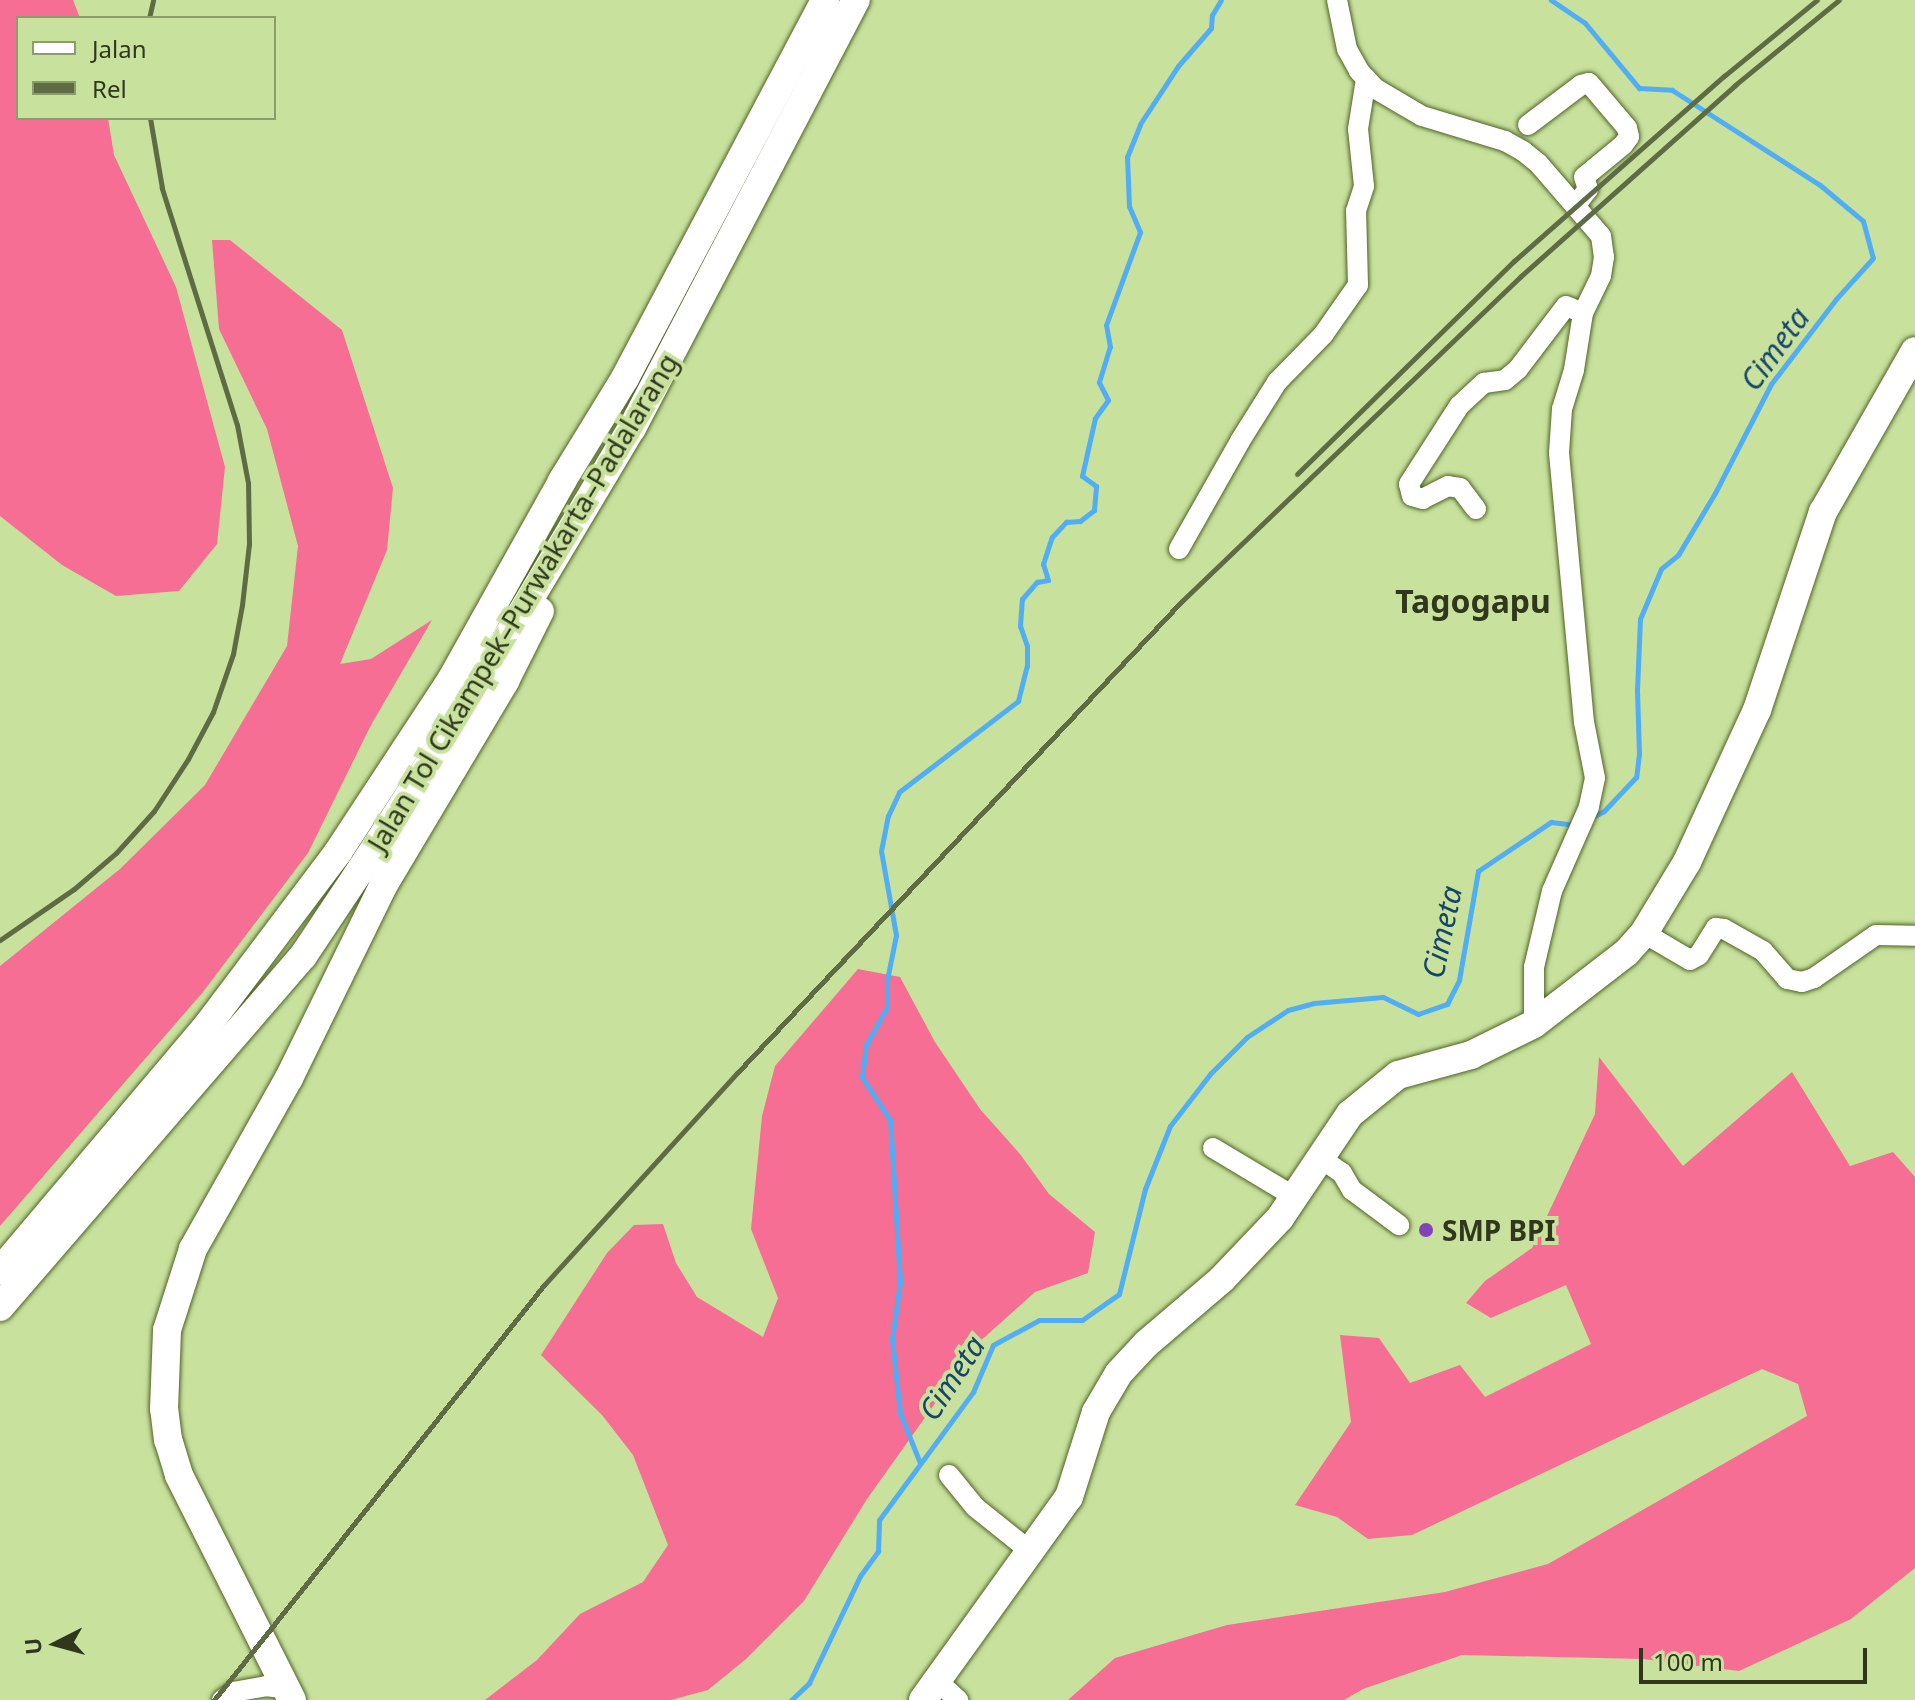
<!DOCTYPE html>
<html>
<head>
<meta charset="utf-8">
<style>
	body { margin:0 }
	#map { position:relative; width:1915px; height:1700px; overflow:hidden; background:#c8e19d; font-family:"Noto Sans",sans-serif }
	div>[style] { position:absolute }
	.forest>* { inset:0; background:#f66e94 }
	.stream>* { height:5px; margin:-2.5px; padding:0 2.5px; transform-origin:2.5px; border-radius:2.5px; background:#51adf4 }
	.roads { filter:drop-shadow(0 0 2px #4f6424) drop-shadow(0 0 2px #4f6424) }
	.minor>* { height:20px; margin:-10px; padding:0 10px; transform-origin:10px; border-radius:10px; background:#fff }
	.highway>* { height:28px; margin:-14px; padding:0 14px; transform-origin:14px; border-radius:14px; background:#fff }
	.rail>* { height:5px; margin:-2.5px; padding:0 2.5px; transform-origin:2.5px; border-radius:2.5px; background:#5e6c44 }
	.dots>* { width:22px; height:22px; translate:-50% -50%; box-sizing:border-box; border:4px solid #c8e19d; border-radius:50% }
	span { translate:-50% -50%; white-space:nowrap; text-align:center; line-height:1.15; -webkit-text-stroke:8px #c8e19d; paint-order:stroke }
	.street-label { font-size:28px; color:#2f381d }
	.poi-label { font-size:28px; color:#2f381d; font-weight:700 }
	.left { translate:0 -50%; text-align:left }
	.water-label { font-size:30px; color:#15466a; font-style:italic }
	.quarter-label { font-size:32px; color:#2f381d; font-weight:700 }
	.legend { position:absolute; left:16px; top:16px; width:260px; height:104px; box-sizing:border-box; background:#c8e19d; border:2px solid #8b9d6a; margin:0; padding:10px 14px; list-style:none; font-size:24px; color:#2f381d }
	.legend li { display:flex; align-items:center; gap:16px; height:40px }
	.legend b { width:40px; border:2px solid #8b9d6a }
	.north { position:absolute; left:16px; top:1604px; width:80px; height:80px; -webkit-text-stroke:6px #c8e19d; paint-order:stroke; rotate:264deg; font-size:22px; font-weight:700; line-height:32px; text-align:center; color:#2f381d }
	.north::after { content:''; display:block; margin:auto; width:28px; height:36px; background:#2f381d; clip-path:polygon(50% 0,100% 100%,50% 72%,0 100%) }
	.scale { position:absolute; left:1639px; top:1648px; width:228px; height:36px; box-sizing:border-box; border:4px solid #2f381d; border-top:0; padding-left:10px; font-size:24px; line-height:28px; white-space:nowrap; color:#2f381d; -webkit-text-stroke:6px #c8e19d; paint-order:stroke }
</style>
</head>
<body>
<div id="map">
	<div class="forest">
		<div style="clip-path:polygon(0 0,73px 0,80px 18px,18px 18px,18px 118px,108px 118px,114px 155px,176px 287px,225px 467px,217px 544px,179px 591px,116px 596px,62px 565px,0 516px)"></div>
		<div style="clip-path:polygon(212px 240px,230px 240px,342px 330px,393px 488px,387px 550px,340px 664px,371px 659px,432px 620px,371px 725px,308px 853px,203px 992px,0 1226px,0 966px,120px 869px,205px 785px,287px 646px,298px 546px,267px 429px,219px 329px)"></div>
		<div style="clip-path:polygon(858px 969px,900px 977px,935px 1042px,980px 1109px,1020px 1154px,1049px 1194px,1095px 1232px,1088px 1273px,1035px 1292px,978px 1343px,867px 1499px,804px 1601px,746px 1659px,708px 1690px,671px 1700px,485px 1700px,537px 1660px,580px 1614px,643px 1582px,668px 1545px,633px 1455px,602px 1415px,541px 1355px,607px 1253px,634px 1225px,663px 1224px,676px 1263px,697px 1297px,763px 1337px,778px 1298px,751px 1229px,762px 1116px,775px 1066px)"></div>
		<div style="clip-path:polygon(1599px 1057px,1683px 1166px,1792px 1072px,1850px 1166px,1893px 1152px,1915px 1177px,1915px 1568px,1851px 1619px,1739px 1671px,1643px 1659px,1462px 1655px,1363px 1689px,1344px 1700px,1068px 1700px,1115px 1658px,1227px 1625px,1445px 1592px,1548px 1564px,1807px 1416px,1798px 1384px,1762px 1369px,1412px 1535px,1368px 1539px,1337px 1517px,1295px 1505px,1351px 1422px,1340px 1335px,1379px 1338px,1410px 1383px,1460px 1365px,1485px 1397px,1591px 1344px,1566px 1285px,1491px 1318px,1466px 1303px,1485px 1281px,1532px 1248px,1595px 1114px)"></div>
	</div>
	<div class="stream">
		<div style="left:1551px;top:0;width:41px;rotate:34.1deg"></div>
		<div style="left:1585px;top:23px;width:85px;rotate:50.3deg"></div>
		<div style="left:1639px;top:88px;width:33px;rotate:3deg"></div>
		<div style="left:1672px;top:90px;width:176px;rotate:32.7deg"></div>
		<div style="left:1820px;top:185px;width:56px;rotate:39.9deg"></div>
		<div style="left:1863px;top:221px;width:38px;rotate:75deg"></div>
		<div style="left:1873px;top:258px;width:55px;rotate:132.1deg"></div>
		<div style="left:1836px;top:299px;width:107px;rotate:127.4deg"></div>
		<div style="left:1771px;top:384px;width:123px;rotate:117.2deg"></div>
		<div style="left:1715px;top:493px;width:72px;rotate:120.8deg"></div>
		<div style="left:1678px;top:555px;width:22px;rotate:141deg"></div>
		<div style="left:1661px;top:569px;width:54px;rotate:112.8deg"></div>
		<div style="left:1640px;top:619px;width:71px;rotate:92.4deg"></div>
		<div style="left:1637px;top:690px;width:64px;rotate:88.2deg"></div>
		<div style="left:1639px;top:754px;width:23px;rotate:97deg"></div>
		<div style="left:1636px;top:777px;width:47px;rotate:133.3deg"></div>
		<div style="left:1604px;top:811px;width:13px;rotate:153deg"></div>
		<div style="left:920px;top:1463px;width:54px;rotate:-111.8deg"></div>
		<div style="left:900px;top:1413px;width:74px;rotate:-96.2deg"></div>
		<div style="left:892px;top:1339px;width:58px;rotate:-82deg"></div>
		<div style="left:900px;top:1282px;width:162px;rotate:-93.5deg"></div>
		<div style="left:890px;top:1120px;width:51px;rotate:-123.1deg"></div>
		<div style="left:862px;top:1077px;width:32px;rotate:-83deg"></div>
		<div style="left:866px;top:1045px;width:43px;rotate:-61.1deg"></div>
		<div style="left:887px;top:1007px;width:27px;rotate:-90deg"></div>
		<div style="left:887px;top:980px;width:46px;rotate:-78.7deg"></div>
		<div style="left:896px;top:935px;width:85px;rotate:-100.1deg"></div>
		<div style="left:881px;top:851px;width:36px;rotate:-79deg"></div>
		<div style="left:888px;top:816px;width:26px;rotate:-65deg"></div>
		<div style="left:899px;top:792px;width:150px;rotate:-37.4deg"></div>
		<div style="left:1018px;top:701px;width:36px;rotate:-76deg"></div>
		<div style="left:1027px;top:666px;width:20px;rotate:-90deg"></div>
		<div style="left:1027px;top:646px;width:21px;rotate:-109deg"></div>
		<div style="left:1020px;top:626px;width:27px;rotate:-86deg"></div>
		<div style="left:1022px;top:599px;width:23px;rotate:-49deg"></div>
		<div style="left:1037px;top:582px;width:11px;rotate:-10deg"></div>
		<div style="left:1048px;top:580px;width:17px;rotate:-107deg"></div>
		<div style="left:1043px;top:564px;width:28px;rotate:-72deg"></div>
		<div style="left:1052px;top:537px;width:21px;rotate:-47deg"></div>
		<div style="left:1066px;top:522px;width:14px;rotate:-4deg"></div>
		<div style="left:1080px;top:521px;width:18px;rotate:-38deg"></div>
		<div style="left:1094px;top:510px;width:24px;rotate:-85deg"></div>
		<div style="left:1096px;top:486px;width:17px;rotate:-144deg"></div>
		<div style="left:1082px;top:476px;width:59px;rotate:-77.4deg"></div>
		<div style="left:1095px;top:418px;width:22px;rotate:-54deg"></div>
		<div style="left:1108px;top:400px;width:20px;rotate:-117deg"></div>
		<div style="left:1099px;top:382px;width:37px;rotate:-73deg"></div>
		<div style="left:1110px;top:347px;width:22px;rotate:-100deg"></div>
		<div style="left:1106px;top:325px;width:99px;rotate:-69.9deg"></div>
		<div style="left:1140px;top:232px;width:28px;rotate:-113deg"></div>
		<div style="left:1129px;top:206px;width:49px;rotate:-92.3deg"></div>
		<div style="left:1127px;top:157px;width:35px;rotate:-68deg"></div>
		<div style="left:1140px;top:124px;width:69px;rotate:-56.8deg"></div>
		<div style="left:1178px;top:66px;width:50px;rotate:-49deg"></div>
		<div style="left:1211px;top:28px;width:13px;rotate:-86deg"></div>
		<div style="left:1212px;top:15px;width:17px;rotate:-59deg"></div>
		<div style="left:791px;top:1700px;width:25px;rotate:-43deg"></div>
		<div style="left:809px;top:1683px;width:119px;rotate:-64.5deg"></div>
		<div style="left:860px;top:1576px;width:31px;rotate:-54deg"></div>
		<div style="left:878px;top:1551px;width:31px;rotate:-88deg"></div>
		<div style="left:879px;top:1520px;width:159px;rotate:-53.7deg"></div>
		<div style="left:973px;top:1392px;width:51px;rotate:-66.9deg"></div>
		<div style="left:993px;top:1345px;width:52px;rotate:-28.5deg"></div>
		<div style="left:1039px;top:1320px;width:43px"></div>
		<div style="left:1082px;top:1320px;width:45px;rotate:-35.1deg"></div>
		<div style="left:1119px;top:1294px;width:108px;rotate:-76.1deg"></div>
		<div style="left:1145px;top:1189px;width:68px;rotate:-68.4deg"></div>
		<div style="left:1170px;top:1126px;width:66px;rotate:-52.4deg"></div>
		<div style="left:1210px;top:1074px;width:52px;rotate:-45deg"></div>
		<div style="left:1247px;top:1037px;width:49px;rotate:-33.4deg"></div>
		<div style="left:1288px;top:1010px;width:27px;rotate:-15deg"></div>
		<div style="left:1314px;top:1003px;width:69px;rotate:-5deg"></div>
		<div style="left:1383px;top:997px;width:39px;rotate:26deg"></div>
		<div style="left:1418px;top:1014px;width:31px;rotate:-19deg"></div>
		<div style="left:1447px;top:1004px;width:27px;rotate:-63deg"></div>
		<div style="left:1459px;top:980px;width:111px;rotate:-80.1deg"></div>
		<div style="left:1478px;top:871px;width:88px;rotate:-33.9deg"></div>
		<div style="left:1551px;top:822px;width:25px;rotate:7deg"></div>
	</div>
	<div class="roads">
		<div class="minor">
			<div style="left:1337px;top:0;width:50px;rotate:78.5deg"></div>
			<div style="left:1347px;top:49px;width:25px;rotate:61deg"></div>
			<div style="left:1359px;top:71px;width:25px;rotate:47deg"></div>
			<div style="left:1376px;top:89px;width:53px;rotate:30.4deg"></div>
			<div style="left:1422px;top:116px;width:87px;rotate:16.8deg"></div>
			<div style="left:1505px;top:141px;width:21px;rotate:29deg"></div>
			<div style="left:1523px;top:151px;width:19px;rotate:39deg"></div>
			<div style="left:1538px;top:163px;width:96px;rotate:49.2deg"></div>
			<div style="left:1601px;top:236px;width:21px;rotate:82deg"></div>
			<div style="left:1604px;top:257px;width:19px;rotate:99deg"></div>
			<div style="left:1601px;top:276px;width:41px;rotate:115.9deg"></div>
			<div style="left:1583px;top:313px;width:58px;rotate:99deg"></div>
			<div style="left:1574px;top:370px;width:41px;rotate:107.1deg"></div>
			<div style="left:1562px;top:409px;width:44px;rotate:93.9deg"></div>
			<div style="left:1559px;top:453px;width:270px;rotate:84.7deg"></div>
			<div style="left:1584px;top:722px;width:57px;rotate:78.9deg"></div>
			<div style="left:1595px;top:778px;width:30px;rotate:102deg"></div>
			<div style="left:1589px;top:807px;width:92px;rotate:113.8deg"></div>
			<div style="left:1552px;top:891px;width:78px;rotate:103.3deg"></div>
			<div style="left:1534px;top:967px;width:57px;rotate:90deg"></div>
			<div style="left:1528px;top:125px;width:66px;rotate:-37deg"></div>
			<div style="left:1581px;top:85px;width:8px;rotate:-14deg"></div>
			<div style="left:1589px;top:83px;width:59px;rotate:49.8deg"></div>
			<div style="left:1627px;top:128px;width:9px;rotate:77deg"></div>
			<div style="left:1629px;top:137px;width:10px;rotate:127deg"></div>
			<div style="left:1623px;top:145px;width:50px;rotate:140.6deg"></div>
			<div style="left:1584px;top:177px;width:13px;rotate:72deg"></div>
			<div style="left:1588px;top:189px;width:20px;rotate:127deg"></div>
			<div style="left:1476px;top:509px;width:26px;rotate:-127deg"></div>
			<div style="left:1460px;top:488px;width:12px;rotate:-171deg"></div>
			<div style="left:1448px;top:486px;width:28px;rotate:153deg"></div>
			<div style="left:1423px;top:499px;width:11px;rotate:-165deg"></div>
			<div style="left:1412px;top:496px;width:12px;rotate:-104deg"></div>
			<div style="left:1409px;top:484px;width:93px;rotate:-57.3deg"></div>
			<div style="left:1459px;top:406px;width:34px;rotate:-43deg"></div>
			<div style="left:1484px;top:383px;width:21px;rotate:-8deg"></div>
			<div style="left:1505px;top:380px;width:17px;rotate:-40deg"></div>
			<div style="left:1518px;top:369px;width:79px;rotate:-52.7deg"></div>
			<div style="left:1566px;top:306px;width:18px;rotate:22deg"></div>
			<div style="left:1179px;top:549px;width:124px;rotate:-60.5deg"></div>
			<div style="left:1240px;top:441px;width:70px;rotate:-57.9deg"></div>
			<div style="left:1277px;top:382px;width:66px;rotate:-45.6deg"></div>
			<div style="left:1323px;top:335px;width:61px;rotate:-55deg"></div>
			<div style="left:1358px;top:285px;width:74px;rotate:-91.5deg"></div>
			<div style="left:1356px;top:211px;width:26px;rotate:-72deg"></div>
			<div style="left:1364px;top:186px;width:57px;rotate:-96deg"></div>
			<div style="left:1358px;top:129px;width:51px;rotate:-80.9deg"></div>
			<div style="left:1644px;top:933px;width:53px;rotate:30.4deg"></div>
			<div style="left:1690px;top:960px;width:10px;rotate:-29deg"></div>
			<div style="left:1699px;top:955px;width:32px;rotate:-58deg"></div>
			<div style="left:1716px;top:928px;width:8px;rotate:7deg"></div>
			<div style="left:1724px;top:929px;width:45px;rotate:29.4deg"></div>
			<div style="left:1763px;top:951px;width:37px;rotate:49deg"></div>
			<div style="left:1787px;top:979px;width:15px;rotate:11deg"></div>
			<div style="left:1802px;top:982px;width:13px;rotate:-18deg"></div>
			<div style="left:1814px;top:978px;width:75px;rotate:-34.7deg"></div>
			<div style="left:1876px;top:935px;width:39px;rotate:1deg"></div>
			<div style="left:1213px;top:1148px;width:96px;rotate:30.9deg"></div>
			<div style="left:1319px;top:1157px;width:28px;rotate:35deg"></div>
			<div style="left:1342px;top:1173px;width:20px;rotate:60deg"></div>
			<div style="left:1352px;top:1190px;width:59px;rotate:36.7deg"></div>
			<div style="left:949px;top:1475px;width:41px;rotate:50.9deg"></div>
			<div style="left:975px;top:1507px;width:70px;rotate:38.7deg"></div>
			<div style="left:936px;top:1680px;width:30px;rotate:42deg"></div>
			<div style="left:222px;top:1700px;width:14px;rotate:-36deg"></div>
			<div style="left:233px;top:1692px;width:34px;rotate:-10deg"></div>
			<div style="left:266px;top:1686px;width:21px;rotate:8deg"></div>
		</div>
		<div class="highway">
			<div style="left:0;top:1271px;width:321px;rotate:-49.8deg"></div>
			<div style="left:207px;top:1026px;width:218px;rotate:-53deg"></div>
			<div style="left:338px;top:852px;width:206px;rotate:-56.7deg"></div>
			<div style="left:451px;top:680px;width:228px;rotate:-60.8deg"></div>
			<div style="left:562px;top:481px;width:121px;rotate:-58.5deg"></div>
			<div style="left:625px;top:378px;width:428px;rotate:-62.1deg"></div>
			<div style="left:0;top:1307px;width:464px;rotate:-49.2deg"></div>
			<div style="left:303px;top:956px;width:115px;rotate:-56.3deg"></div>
			<div style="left:367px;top:860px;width:166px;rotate:-57.1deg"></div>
			<div style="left:457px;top:721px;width:341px;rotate:-59.2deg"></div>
			<div style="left:632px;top:428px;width:483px;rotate:-62.4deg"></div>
			<div style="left:292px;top:1700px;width:252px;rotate:-116.7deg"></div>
			<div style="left:179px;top:1475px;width:37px;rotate:-107deg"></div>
			<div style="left:168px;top:1440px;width:31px;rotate:-97deg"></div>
			<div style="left:164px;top:1409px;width:79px;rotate:-87.8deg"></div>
			<div style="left:167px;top:1330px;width:85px;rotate:-72.2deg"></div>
			<div style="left:193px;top:1249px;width:196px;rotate:-60.7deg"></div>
			<div style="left:289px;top:1078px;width:214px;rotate:-63.9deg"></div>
			<div style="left:383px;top:886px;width:239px;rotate:-59.2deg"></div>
			<div style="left:505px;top:681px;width:78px;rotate:-63.4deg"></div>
			<div style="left:923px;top:1700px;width:250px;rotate:-54.3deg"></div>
			<div style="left:1069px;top:1497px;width:89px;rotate:-72.4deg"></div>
			<div style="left:1096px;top:1412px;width:45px;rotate:-59.5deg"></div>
			<div style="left:1119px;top:1373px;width:40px;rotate:-47deg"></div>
			<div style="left:1146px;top:1344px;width:100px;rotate:-40.5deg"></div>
			<div style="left:1222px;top:1279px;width:84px;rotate:-46.4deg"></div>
			<div style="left:1280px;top:1218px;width:125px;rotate:-56.1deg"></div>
			<div style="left:1350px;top:1114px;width:62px;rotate:-39.1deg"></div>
			<div style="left:1398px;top:1075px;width:76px;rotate:-15.3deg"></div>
			<div style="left:1471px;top:1055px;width:70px;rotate:-26.2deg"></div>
			<div style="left:1534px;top:1024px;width:118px;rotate:-37.7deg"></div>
			<div style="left:1627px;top:952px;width:25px;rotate:-48deg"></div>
			<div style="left:1644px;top:933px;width:83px;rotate:-58.8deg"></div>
			<div style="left:1687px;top:862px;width:167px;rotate:-65.3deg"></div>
			<div style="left:1757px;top:710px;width:209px;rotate:-71.6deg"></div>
			<div style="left:1823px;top:512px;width:185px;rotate:-60.3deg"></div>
		</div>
	</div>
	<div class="rail">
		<div style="left:149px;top:18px;width:18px;rotate:-77deg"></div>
		<div style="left:1297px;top:474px;width:304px;rotate:-44.5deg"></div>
		<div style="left:1514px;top:261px;width:280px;rotate:-41.4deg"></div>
		<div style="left:1724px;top:76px;width:120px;rotate:-39.3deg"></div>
		<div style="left:0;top:940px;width:90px;rotate:-34.6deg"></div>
		<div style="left:74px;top:889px;width:55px;rotate:-40.6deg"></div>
		<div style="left:116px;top:853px;width:57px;rotate:-47.9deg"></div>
		<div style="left:154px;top:811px;width:62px;rotate:-56.8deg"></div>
		<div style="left:188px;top:759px;width:53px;rotate:-62deg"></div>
		<div style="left:213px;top:712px;width:61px;rotate:-71deg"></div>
		<div style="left:233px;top:654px;width:50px;rotate:-79.6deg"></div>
		<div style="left:242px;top:605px;width:61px;rotate:-83.5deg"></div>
		<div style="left:249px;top:544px;width:61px;rotate:-90.9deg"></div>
		<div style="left:248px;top:483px;width:59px;rotate:-100.7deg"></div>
		<div style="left:237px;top:425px;width:249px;rotate:-107.6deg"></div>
		<div style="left:162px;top:188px;width:71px;rotate:-99.7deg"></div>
		<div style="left:214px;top:1700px;width:530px;rotate:-51.51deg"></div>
		<div style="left:544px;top:1285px;width:287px;rotate:-47.7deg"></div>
		<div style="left:737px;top:1073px;width:649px;rotate:-46.69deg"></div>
		<div style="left:1182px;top:601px;width:470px;rotate:-43.8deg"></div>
		<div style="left:1521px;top:276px;width:287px;rotate:-41.7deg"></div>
		<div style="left:1735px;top:85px;width:134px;rotate:-39.3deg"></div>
	</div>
	<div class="dots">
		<div style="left:1426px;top:1230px;background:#8143b9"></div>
	</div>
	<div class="street-label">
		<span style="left:522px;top:602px;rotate:-59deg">Jalan Tol Cikampek–Purwakarta–Padalarang</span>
	</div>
	<div class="poi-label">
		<span class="left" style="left:1442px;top:1230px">SMP BPI</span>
	</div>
	<div class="water-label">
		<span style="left:1775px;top:349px;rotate:-54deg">Cimeta</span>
		<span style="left:1442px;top:932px;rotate:-78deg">Cimeta</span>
		<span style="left:952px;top:1378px;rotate:-57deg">Cimeta</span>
	</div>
	<div class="quarter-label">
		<span style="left:1473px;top:601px">Tagogapu</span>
	</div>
	<ul class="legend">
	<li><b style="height:10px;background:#fff"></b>Jalan</li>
	<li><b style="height:10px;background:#5e6c44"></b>Rel</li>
	</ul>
	<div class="north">U</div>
	<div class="scale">100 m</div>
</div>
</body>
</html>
